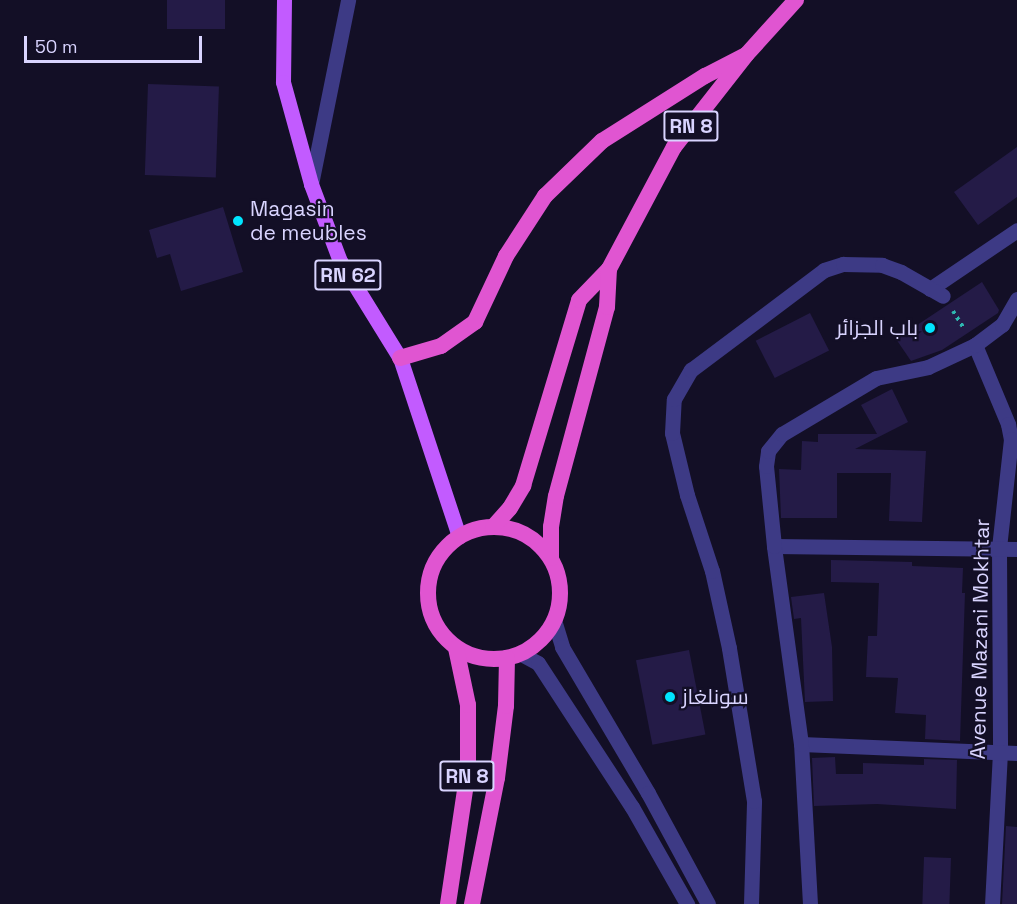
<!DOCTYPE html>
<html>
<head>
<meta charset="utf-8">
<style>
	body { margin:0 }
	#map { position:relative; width:1017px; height:904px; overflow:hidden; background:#130f26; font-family:"Space Grotesk",Cairo,sans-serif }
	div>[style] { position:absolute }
	.building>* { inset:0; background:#241b47; transform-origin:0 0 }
	.path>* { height:4px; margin-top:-2px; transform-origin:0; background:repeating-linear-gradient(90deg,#2fb8b0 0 3px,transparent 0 7.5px) }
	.minor>* { height:15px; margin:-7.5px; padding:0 7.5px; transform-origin:7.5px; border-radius:7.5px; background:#3d3a85 }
	.primary>* { height:15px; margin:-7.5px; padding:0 7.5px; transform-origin:7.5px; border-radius:7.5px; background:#c25bff }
	.trunk>* { height:16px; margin:-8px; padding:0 8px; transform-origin:8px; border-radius:8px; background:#e055d1 }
	.trunk>.ring { margin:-8px; padding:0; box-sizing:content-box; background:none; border:16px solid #e055d1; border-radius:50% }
	.dots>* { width:16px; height:16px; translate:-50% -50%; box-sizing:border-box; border:3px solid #130f26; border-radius:50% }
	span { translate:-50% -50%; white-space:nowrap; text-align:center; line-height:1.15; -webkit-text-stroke:4.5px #130f26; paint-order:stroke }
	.shield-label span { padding:2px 4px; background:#130f26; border:2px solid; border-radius:4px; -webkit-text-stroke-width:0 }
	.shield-label { font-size:20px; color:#d9d4ff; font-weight:700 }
	.poi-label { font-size:21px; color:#d9d4ff }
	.left { translate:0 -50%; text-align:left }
	.right { translate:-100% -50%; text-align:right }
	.street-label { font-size:21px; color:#d9d4ff }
	.scale { position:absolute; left:24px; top:36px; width:178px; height:27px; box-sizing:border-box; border:3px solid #d9d4ff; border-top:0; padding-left:8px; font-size:18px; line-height:21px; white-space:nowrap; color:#d9d4ff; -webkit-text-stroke:4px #130f26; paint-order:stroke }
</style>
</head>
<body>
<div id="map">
	<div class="building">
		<div style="left:167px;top:0;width:58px;height:29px"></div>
		<div style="left:148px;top:84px;width:71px;height:91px;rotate:2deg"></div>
		<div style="clip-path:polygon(1017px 147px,1017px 197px,978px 225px,954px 192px)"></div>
		<div style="clip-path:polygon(223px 207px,243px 272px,181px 291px,170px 254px,157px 258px,149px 230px)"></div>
		<div style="clip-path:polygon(982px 282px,999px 310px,998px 313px,942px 350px,911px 361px,896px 339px)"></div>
		<div style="left:810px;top:313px;width:42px;height:61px;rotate:63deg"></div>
		<div style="clip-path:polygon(892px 389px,908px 422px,855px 449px,926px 451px,922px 522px,889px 521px,891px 473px,837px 473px,837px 518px,781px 518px,779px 469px,801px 470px,802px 441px,818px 442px,818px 434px,877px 434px,861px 405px)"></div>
		<div style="clip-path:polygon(831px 560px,912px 562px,912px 566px,963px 568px,962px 593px,965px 593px,960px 741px,925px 739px,926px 715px,895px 713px,898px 678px,866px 677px,868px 636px,877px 636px,879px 583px,831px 582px)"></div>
		<div style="clip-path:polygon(824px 593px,832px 647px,833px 701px,805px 702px,801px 618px,794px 619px,791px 597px)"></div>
		<div style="left:689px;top:650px;width:86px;height:54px;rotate:79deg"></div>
		<div style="clip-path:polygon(835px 757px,836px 774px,863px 774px,863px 763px,924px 765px,924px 759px,957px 760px,956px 809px,877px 804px,814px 806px,812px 758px)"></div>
		<div style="clip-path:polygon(1006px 826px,1017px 827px,1017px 904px,1002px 904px)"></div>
		<div style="left:924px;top:857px;width:27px;height:47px;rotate:2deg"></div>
	</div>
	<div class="path">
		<div style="left:953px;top:311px;width:22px;rotate:58deg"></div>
	</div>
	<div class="minor">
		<div style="left:311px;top:184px;width:188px;rotate:-78.6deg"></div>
		<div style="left:930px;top:289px;width:105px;rotate:-34.1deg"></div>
		<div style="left:975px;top:345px;width:86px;rotate:67.3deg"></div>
		<div style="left:1008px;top:424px;width:15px;rotate:79deg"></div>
		<div style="left:1011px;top:439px;width:110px;rotate:96.3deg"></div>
		<div style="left:999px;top:548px;width:204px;rotate:89.7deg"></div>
		<div style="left:1000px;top:752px;width:152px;rotate:93deg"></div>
		<div style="left:774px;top:546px;width:243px;rotate:0.7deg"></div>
		<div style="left:554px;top:620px;width:28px;rotate:73deg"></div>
		<div style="left:562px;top:647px;width:169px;rotate:59.5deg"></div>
		<div style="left:648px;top:793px;width:126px;rotate:61.6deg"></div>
		<div style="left:521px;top:654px;width:19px;rotate:28deg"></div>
		<div style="left:538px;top:663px;width:172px;rotate:56.9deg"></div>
		<div style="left:632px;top:807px;width:112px;rotate:60.4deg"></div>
		<div style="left:801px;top:744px;width:216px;rotate:2.4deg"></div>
		<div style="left:751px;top:904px;width:103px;rotate:-88.3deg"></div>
		<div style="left:754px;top:801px;width:155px;rotate:-99.3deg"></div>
		<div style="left:729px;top:648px;width:79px;rotate:-102.4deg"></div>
		<div style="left:712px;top:571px;width:80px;rotate:-108.2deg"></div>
		<div style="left:687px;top:495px;width:64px;rotate:-103.6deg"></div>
		<div style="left:672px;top:433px;width:34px;rotate:-87deg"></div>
		<div style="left:674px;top:399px;width:34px;rotate:-60deg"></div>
		<div style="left:691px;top:370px;width:166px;rotate:-36.9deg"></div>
		<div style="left:824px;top:270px;width:20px;rotate:-18deg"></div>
		<div style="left:843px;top:264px;width:39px;rotate:1deg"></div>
		<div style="left:882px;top:265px;width:20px;rotate:20deg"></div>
		<div style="left:901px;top:272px;width:48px;rotate:29.7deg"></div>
		<div style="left:810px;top:904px;width:160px;rotate:-93.2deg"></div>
		<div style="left:801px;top:744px;width:200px;rotate:-97.8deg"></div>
		<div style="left:774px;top:546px;width:80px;rotate:-95.7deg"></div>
		<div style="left:766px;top:466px;width:15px;rotate:-82deg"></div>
		<div style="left:768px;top:451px;width:22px;rotate:-51deg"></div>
		<div style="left:782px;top:434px;width:109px;rotate:-30.8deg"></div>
		<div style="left:876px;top:378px;width:53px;rotate:-11.9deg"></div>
		<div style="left:928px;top:367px;width:52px;rotate:-25.1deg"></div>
		<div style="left:975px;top:345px;width:34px;rotate:-37deg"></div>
		<div style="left:1002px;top:325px;width:30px;rotate:-60deg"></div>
	</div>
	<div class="primary">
		<div style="left:284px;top:0;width:82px;rotate:90.7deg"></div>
		<div style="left:283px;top:82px;width:106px;rotate:74.6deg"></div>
		<div style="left:311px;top:184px;width:82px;rotate:69.4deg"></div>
		<div style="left:340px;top:261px;width:114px;rotate:58.3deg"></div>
		<div style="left:400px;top:358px;width:188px;rotate:71.7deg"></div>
	</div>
	<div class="trunk">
		<div style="left:400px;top:358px;width:43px;rotate:-16.3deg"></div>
		<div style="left:441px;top:346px;width:42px;rotate:-35.2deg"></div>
		<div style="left:475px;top:322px;width:73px;rotate:-64.8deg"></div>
		<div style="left:506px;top:256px;width:72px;rotate:-57deg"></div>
		<div style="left:545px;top:196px;width:79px;rotate:-44deg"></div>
		<div style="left:602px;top:141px;width:122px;rotate:-32.3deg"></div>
		<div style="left:705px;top:76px;width:44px;rotate:-27.1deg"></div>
		<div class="ring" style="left:428px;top:527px;width:116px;height:116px"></div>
		<div style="left:493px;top:527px;width:25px;rotate:-48deg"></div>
		<div style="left:510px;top:508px;width:26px;rotate:-59deg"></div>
		<div style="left:523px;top:486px;width:194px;rotate:-73.2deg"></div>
		<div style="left:579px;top:300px;width:43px;rotate:-45.9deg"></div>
		<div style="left:609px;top:269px;width:138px;rotate:-62deg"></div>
		<div style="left:674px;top:147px;width:118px;rotate:-51.9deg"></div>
		<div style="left:747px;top:54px;width:73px;rotate:-47.8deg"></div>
		<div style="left:551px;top:558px;width:31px;rotate:-90deg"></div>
		<div style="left:551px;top:527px;width:31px;rotate:-81deg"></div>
		<div style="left:556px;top:496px;width:196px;rotate:-74.9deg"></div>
		<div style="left:607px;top:307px;width:38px;rotate:-87deg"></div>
		<div style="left:448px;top:904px;width:135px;rotate:-81.5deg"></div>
		<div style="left:468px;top:770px;width:65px;rotate:-90deg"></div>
		<div style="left:468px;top:705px;width:58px;rotate:-101.9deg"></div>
		<div style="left:472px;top:904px;width:128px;rotate:-78.8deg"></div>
		<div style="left:497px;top:778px;width:73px;rotate:-82.9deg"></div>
		<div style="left:506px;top:706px;width:48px;rotate:-88.8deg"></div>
	</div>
	<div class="dots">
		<div style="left:238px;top:221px;background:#00e5ff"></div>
		<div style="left:930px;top:328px;background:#00e5ff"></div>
		<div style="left:670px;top:697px;background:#00e5ff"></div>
	</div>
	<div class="shield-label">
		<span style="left:691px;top:126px">RN 8</span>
		<span style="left:348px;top:275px">RN 62</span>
		<span style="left:467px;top:776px">RN 8</span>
	</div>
	<div class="poi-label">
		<span class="left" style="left:250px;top:221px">Magasin<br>de meubles</span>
		<span class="right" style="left:918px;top:328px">باب الجزائر</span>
		<span class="left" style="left:682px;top:697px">سونلغاز</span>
	</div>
	<div class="street-label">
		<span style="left:980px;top:639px;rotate:-89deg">Avenue Mazani Mokhtar</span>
	</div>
	<div class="scale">50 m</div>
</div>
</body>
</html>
